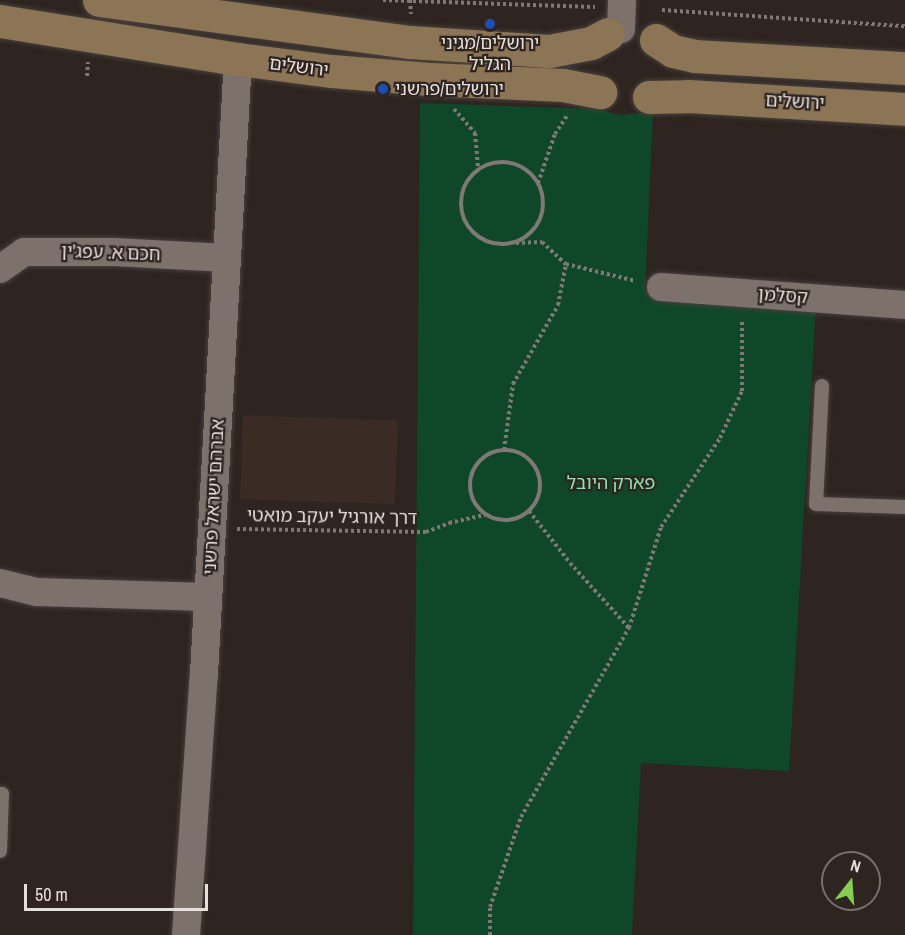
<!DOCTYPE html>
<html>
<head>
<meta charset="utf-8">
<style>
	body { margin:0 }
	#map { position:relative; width:905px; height:935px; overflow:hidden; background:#2e2420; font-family:"Archivo Narrow","Noto Sans Hebrew",sans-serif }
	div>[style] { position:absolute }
	.built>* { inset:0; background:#3a2c25; transform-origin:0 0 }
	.green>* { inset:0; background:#0f4829 }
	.path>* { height:4px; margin-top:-2px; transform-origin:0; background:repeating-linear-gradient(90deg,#807875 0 3px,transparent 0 6px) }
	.path>.ring { margin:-2px; padding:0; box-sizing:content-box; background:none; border:4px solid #807875; border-radius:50% }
	.roads { filter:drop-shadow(0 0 2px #48403d) drop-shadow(0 0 2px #48403d) }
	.lane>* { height:14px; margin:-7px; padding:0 7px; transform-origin:7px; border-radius:7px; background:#7d716c }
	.street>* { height:28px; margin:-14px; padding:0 14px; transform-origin:14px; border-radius:14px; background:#7d716c }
	.secondary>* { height:33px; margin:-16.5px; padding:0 16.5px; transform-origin:16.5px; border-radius:16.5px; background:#8c7554 }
	.dots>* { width:16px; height:16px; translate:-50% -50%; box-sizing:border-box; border:3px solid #2e2420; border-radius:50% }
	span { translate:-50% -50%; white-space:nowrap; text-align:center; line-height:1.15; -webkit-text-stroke:4.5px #2e2420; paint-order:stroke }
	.poi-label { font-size:18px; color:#e6e0dd }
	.left { translate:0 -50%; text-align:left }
	.street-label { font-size:18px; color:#e6e0dd }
	.park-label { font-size:18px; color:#8de4ac }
	.north { position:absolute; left:821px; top:851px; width:60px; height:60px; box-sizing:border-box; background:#2e2420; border:2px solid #786f6c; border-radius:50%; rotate:17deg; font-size:16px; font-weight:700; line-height:24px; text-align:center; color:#e6e0dd }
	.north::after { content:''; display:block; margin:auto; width:21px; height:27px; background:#84cf4d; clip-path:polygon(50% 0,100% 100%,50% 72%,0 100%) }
	.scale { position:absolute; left:24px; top:884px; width:184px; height:27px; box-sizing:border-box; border:3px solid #e6e0dd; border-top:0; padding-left:8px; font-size:18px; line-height:21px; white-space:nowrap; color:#e6e0dd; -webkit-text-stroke:4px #2e2420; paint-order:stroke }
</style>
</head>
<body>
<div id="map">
	<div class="built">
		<div style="left:243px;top:415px;width:155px;height:84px;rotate:2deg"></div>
	</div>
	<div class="green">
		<div style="clip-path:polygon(420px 103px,596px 109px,620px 115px,653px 112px,645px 292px,816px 304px,789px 771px,641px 763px,632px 935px,413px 935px)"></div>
	</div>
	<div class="path">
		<div style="left:383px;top:0;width:212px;rotate:1.9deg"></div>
		<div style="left:410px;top:0;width:14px;rotate:86deg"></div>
		<div style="left:662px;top:10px;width:244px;rotate:3.8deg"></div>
		<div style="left:87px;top:76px;width:14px;rotate:-86deg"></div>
		<div style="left:454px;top:109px;width:32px;rotate:49deg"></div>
		<div style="left:475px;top:133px;width:36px;rotate:85deg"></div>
		<div class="ring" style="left:461px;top:162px;width:78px;height:78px"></div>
		<div style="left:538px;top:183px;width:52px;rotate:-70.9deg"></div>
		<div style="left:555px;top:134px;width:24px;rotate:-57deg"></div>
		<div style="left:516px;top:243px;width:26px;rotate:-2deg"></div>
		<div style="left:542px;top:242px;width:33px;rotate:43deg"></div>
		<div style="left:566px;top:264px;width:72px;rotate:13.7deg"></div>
		<div class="ring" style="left:470px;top:450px;width:66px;height:66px"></div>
		<div style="left:504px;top:450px;width:67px;rotate:-82.2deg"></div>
		<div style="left:513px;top:384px;width:91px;rotate:-60.3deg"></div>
		<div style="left:558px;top:305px;width:42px;rotate:-79deg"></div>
		<div style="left:529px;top:511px;width:66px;rotate:51.7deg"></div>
		<div style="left:570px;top:563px;width:88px;rotate:47.8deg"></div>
		<div style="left:237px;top:529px;width:189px;rotate:0.9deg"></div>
		<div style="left:426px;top:532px;width:25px;rotate:-21deg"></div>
		<div style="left:449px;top:523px;width:37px;rotate:-13deg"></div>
		<div style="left:490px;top:935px;width:28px;rotate:-90deg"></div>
		<div style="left:490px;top:907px;width:95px;rotate:-71deg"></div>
		<div style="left:521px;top:817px;width:218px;rotate:-60.3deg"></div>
		<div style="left:629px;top:628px;width:106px;rotate:-72.4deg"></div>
		<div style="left:661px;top:527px;width:107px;rotate:-56.5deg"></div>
		<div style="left:720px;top:438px;width:52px;rotate:-64.9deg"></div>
		<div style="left:742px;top:391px;width:72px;rotate:-90deg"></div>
	</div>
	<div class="roads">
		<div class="lane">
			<div style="left:822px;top:386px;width:118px;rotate:92.9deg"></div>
			<div style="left:816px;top:504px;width:89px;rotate:1.9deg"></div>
			<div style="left:0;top:794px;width:2px"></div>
			<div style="left:2px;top:794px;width:57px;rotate:92deg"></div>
		</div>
		<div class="street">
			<div style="left:621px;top:29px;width:29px;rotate:-88deg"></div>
			<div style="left:0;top:269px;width:29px;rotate:-35deg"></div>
			<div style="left:24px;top:252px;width:90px"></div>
			<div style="left:114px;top:252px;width:113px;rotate:3deg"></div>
			<div style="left:661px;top:287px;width:245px;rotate:4.2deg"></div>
			<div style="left:0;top:583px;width:38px;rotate:14deg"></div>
			<div style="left:37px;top:592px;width:171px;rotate:1.7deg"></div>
			<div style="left:186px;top:935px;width:262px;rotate:-86.1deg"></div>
			<div style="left:204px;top:674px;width:616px;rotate:-86.84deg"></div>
		</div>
		<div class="secondary">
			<div style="left:99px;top:0;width:314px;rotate:7.7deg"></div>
			<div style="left:410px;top:42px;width:139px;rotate:3.7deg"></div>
			<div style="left:549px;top:51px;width:43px;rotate:-10.8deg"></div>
			<div style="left:591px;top:43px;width:19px;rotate:-28deg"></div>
			<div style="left:0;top:21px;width:241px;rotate:9.1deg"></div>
			<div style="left:238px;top:59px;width:95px;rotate:7.3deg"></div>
			<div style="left:332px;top:71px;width:97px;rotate:4.7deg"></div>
			<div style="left:429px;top:79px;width:134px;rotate:2.6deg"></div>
			<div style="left:563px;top:85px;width:38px;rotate:11deg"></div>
			<div style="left:656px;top:40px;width:20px;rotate:33deg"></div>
			<div style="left:673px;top:51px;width:22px;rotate:13deg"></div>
			<div style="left:694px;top:56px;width:211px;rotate:3.3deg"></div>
			<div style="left:649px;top:97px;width:39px;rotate:-1deg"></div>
			<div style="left:688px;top:96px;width:217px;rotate:3.4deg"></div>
		</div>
	</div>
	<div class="dots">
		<div style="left:490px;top:24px;background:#1a4fb4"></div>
		<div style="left:383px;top:89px;background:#1a4fb4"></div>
	</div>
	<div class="poi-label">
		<span style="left:490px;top:54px">ירושלים/מגיני<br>הגליל</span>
		<span class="left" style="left:395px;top:89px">ירושלים/פרשני</span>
	</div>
	<div class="street-label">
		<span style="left:299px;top:67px;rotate:7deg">ירושלים</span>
		<span style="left:795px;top:102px;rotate:3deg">ירושלים</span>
		<span style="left:111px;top:253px;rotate:2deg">חכם א. עפג'ין</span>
		<span style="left:783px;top:296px;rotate:4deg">קסלמן</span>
		<span style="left:214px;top:497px;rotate:-87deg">אברהם ישראל פרשני</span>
		<span style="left:332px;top:517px;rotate:1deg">דרך אורגיל יעקב מואטי</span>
	</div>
	<div class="park-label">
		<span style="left:611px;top:483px">פארק היובל</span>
	</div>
	<div class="north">N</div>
	<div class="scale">50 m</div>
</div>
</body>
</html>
